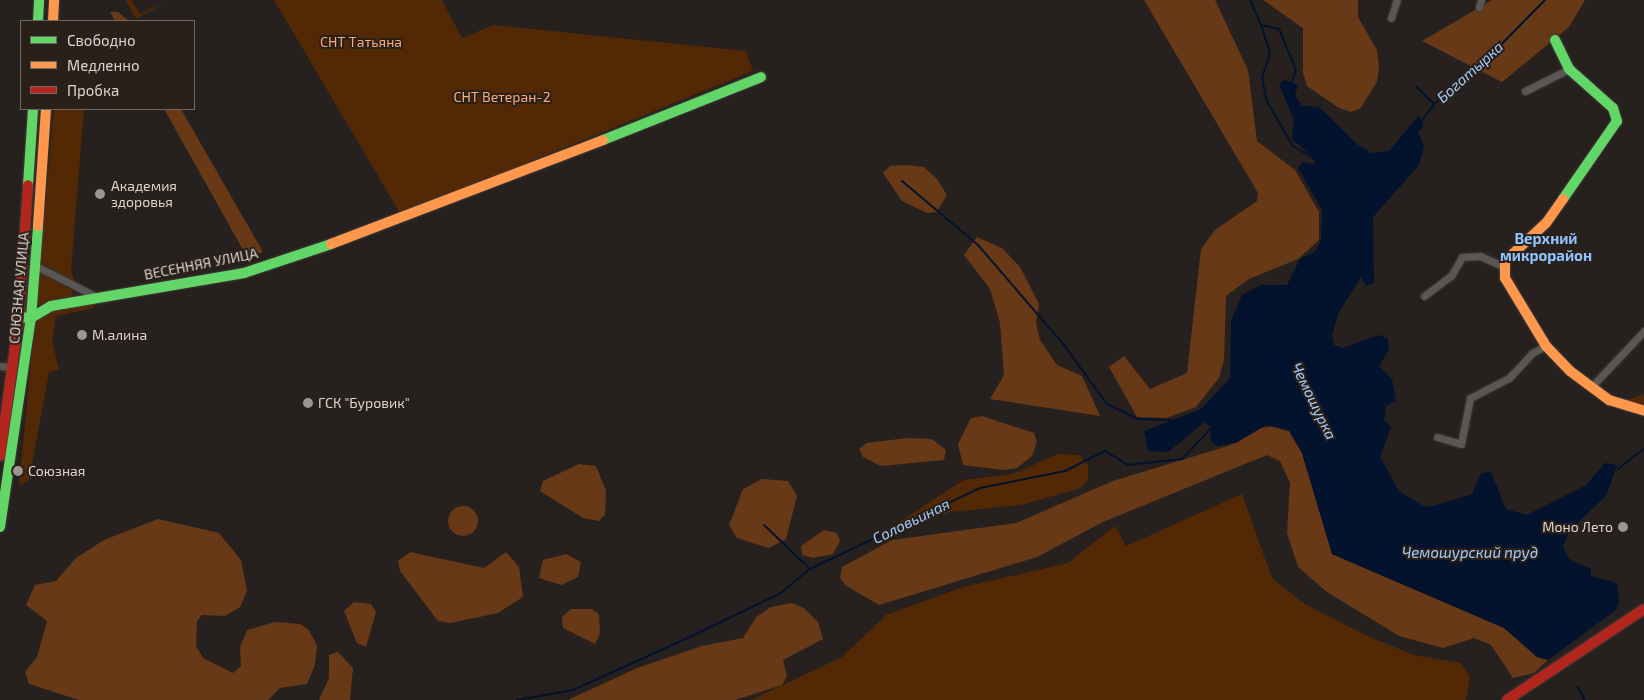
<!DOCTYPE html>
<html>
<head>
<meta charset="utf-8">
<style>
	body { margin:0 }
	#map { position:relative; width:1644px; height:700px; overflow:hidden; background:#26211e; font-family:"Exo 2",sans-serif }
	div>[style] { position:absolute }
	.green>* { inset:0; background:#522805 }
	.forest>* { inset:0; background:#673917 }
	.round { border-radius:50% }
	.water>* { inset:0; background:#03122d }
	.stream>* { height:2px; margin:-1px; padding:0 1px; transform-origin:1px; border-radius:1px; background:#03122d }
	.roads { filter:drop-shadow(0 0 1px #403b38) drop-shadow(0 0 1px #403b38) }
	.street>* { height:7px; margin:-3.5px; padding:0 3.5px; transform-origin:3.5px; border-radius:3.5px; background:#5a5653 }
	.fast>* { height:10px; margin:-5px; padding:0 5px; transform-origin:5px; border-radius:5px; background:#63d668 }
	.slow>* { height:10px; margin:-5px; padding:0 5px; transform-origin:5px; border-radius:5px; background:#ff974d }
	.jam>* { height:10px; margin:-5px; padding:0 5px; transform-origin:5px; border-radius:5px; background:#b3261e }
	.dots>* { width:14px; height:14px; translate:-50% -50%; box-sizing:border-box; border:2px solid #2a201a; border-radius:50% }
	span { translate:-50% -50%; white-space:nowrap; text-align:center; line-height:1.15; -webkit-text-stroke:4px #2a201a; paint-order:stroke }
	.park-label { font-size:14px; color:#f9ac79 }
	.poi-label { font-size:14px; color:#dcd5d1 }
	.left { translate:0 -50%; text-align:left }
	.right { translate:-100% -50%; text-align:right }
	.street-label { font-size:14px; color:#dcd5d1 }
	.water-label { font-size:15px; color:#a0ccfe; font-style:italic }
	.neighbourhood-label { font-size:15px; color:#8fc4fe; font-weight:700 }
	.legend { position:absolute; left:20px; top:20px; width:175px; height:90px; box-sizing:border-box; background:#2a201a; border:1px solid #716863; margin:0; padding:6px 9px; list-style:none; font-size:15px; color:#dcd5d1 }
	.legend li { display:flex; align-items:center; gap:10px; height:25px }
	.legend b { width:25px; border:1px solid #716863 }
</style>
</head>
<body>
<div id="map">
	<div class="green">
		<div style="clip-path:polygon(126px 0,131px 0,140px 14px,170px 0,136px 19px)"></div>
		<div style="clip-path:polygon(274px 0,442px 0,462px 38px,493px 25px,746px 51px,753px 71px,411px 210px,405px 209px,401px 215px)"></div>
		<div style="clip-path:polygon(54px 109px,84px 109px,71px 270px,75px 283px,40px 262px)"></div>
		<div style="clip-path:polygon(40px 272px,72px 290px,73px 298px,36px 309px)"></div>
		<div style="clip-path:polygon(96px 302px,94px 308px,56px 316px,52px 341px,59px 370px,49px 372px,29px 480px,19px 485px,35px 319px,42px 312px)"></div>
		<div style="clip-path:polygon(1644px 394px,1644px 409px,1625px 401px)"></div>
		<div style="clip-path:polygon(1058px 454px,1079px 455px,1088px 465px,1088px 479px,1081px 488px,1021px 505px,950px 512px,905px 528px,899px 522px,964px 480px,1013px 474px)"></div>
		<div style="clip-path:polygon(1242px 494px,1272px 578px,1303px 603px,1365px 635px,1414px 655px,1461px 663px,1470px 677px,1466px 700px,751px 700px,842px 657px,886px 615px,963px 587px,1068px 563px,1115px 526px,1126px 546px)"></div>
	</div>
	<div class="forest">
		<div style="clip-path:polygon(1144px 0,1215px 0,1248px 70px,1257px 141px,1295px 170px,1319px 212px,1319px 240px,1298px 259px,1249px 279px,1226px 296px,1224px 360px,1219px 378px,1196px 407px,1166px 418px,1137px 417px,1109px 367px,1124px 356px,1150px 389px,1187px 373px,1201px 249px,1215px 230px,1257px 201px,1258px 193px)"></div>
		<div style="clip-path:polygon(1263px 0,1358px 0,1358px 17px,1377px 50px,1379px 67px,1377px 82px,1360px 109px,1351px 112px,1339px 108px,1307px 86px,1303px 73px,1303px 28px)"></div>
		<div style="clip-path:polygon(1492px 0,1585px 0,1569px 27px,1502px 82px,1422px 41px)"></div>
		<div style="clip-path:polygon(118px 12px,129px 21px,115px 21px,110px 12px)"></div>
		<div style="clip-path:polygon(164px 109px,181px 109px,263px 252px,247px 257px)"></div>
		<div style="clip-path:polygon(906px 165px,924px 167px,937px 179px,947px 195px,937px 212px,927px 213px,902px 201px,883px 173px,890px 166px)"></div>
		<div style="clip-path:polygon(977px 237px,1002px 248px,1020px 267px,1039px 304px,1036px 323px,1040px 340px,1057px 365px,1082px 376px,1100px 416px,990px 399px,1004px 375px,1000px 323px,990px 289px,964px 255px)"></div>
		<div style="clip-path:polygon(982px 416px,1034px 433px,1037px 442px,1032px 456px,1017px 468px,1003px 470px,963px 465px,958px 444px,971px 418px)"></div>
		<div style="clip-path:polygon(1274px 426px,1289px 431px,1302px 453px,1332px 554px,1504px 628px,1537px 657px,1548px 660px,1534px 673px,1513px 678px,1491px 645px,1474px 638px,1443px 648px,1399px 636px,1327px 592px,1298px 567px,1287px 533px,1290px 483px,1280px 461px,1267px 455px,1103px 522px,1037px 557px,879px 605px,845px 585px,840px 578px,842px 567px,892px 540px,1016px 523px,1113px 481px,1228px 446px,1257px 429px)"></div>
		<div style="clip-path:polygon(907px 438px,932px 439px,946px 450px,944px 460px,881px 466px,863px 457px,859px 449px,867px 443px)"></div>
		<div style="clip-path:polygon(579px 464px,596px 466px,606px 491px,605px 515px,599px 521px,583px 518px,540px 491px,543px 481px)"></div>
		<div style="clip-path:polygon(762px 479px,788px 481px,797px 496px,786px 539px,769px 548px,737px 538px,729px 525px,743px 489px)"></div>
		<div class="round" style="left:448px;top:506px;width:30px;height:30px"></div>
		<div style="clip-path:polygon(158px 519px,219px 533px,241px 560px,247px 591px,240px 607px,225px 616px,202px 615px,197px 621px,196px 646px,203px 658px,233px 673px,241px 666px,240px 647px,247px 630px,275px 622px,300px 624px,309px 630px,317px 646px,315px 665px,307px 684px,280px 688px,268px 700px,79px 700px,29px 684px,25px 672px,37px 657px,47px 621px,26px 605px,35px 585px,56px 581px,76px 558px,104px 540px)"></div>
		<div style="clip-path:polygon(824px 530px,837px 533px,840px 541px,833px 554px,813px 558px,802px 555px,801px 546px)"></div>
		<div style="clip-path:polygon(410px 552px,484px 568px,506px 552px,519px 567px,523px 597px,498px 613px,451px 623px,438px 621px,400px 571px,398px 561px)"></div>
		<div style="clip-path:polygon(566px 554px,581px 562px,578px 577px,561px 585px,539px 578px,543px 560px)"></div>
		<div style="clip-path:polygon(354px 602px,371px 604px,376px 612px,366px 647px,357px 643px,344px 611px)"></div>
		<div style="clip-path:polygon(792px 603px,804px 608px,818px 622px,823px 639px,783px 660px,787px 676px,782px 685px,735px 700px,568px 700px,637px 668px,702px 646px,743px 638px,756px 617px,771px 607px)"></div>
		<div style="clip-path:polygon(571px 609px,592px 609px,599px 614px,600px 634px,595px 644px,563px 628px,562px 617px)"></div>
		<div style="clip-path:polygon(338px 652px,353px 668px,350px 700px,319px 700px,329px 678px,329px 655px)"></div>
	</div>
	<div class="water">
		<div style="clip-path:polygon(1284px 80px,1298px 85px,1295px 95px,1301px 105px,1319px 107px,1358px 145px,1372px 153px,1389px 151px,1419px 115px,1424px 126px,1418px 132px,1424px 146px,1419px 165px,1373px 217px,1374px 283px,1366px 286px,1361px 277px,1339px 312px,1332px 335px,1334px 345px,1342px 348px,1379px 335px,1388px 339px,1389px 349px,1379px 366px,1392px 379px,1396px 401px,1386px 406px,1384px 420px,1391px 427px,1380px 457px,1399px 491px,1425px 507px,1433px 506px,1472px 494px,1481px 473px,1491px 472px,1506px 509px,1527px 515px,1586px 485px,1605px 463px,1617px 465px,1606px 496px,1571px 529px,1563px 546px,1569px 559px,1591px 569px,1591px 576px,1617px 583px,1619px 602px,1616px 610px,1548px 660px,1537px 657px,1504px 628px,1332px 554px,1302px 453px,1289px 431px,1266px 425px,1236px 443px,1218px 446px,1211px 442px,1210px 426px,1205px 422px,1168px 452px,1148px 451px,1144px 431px,1201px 409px,1230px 378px,1231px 321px,1242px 295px,1260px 285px,1287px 285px,1300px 259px,1316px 251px,1321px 240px,1322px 210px,1298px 168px,1303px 162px,1314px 164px,1316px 160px,1292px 139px,1294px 120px,1279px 84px)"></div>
	</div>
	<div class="stream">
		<div style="left:1250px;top:0;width:27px;rotate:66deg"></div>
		<div style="left:1261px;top:25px;width:18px;rotate:13deg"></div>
		<div style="left:1279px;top:29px;width:44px;rotate:67.5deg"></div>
		<div style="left:1296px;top:70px;width:12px;rotate:110deg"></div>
		<div style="left:1261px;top:25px;width:29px;rotate:72deg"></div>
		<div style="left:1270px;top:53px;width:25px;rotate:108deg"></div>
		<div style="left:1262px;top:77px;width:25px;rotate:79deg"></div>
		<div style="left:1267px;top:102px;width:51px;rotate:59.4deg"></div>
		<div style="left:1293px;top:146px;width:27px;rotate:31deg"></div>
		<div style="left:1416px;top:86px;width:25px;rotate:45deg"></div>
		<div style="left:1421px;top:122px;width:22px;rotate:-54deg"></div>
		<div style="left:1434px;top:104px;width:64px;rotate:-39.9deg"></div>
		<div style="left:1483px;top:63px;width:88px;rotate:-45.5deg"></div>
		<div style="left:902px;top:181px;width:99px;rotate:40.1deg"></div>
		<div style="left:978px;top:245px;width:132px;rotate:49.3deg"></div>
		<div style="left:1064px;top:345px;width:73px;rotate:53.9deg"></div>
		<div style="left:1107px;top:404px;width:34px;rotate:26deg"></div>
		<div style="left:1138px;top:419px;width:34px;rotate:2deg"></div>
		<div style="left:1618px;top:469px;width:33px;rotate:-38deg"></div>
		<div style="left:764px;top:525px;width:64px;rotate:43.7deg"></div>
		<div style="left:1578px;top:687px;width:15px;rotate:62deg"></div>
		<div style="left:517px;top:700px;width:57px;rotate:-10.1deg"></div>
		<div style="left:573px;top:690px;width:131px;rotate:-24.4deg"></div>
		<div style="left:692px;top:636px;width:99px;rotate:-25.8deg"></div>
		<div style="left:781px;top:593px;width:38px;rotate:-40deg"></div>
		<div style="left:810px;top:569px;width:188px;rotate:-25.5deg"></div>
		<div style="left:980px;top:488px;width:87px;rotate:-11.3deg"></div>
		<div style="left:1065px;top:471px;width:45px;rotate:-26.6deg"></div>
		<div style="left:1105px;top:451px;width:27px;rotate:31deg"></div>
		<div style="left:1128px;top:465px;width:54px;rotate:-6.3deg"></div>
		<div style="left:1182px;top:459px;width:42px;rotate:-46.9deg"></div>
	</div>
	<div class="roads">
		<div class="street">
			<div style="left:1479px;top:7px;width:7px;rotate:-74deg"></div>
			<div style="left:1391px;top:18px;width:19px;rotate:-72deg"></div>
			<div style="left:1525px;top:91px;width:49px;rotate:-26.6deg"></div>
			<div style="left:34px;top:265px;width:71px;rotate:26.9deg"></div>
			<div style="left:1424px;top:296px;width:34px;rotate:-37deg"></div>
			<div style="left:1451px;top:276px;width:22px;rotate:-60deg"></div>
			<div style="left:1462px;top:257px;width:18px;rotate:-3deg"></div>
			<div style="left:1480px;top:256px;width:24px;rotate:24deg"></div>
			<div style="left:0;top:366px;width:13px;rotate:4deg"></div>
			<div style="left:1592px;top:386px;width:76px;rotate:-46.6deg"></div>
			<div style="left:1437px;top:437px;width:25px;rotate:16deg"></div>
			<div style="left:1461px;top:444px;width:47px;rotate:-78.9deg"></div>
			<div style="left:1470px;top:398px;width:44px;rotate:-27.1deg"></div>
			<div style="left:1509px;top:378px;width:34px;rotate:-47deg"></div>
			<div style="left:1532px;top:353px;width:16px;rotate:-27deg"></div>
		</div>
		<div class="fast">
			<div style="left:38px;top:21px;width:21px;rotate:-87deg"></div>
			<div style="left:1555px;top:40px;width:32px;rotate:64deg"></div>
			<div style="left:1569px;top:69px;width:59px;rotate:41.6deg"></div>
			<div style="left:1613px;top:108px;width:14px;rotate:73deg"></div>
			<div style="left:1617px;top:121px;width:95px;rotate:124.7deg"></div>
			<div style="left:603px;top:140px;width:170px;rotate:-21.7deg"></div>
			<div style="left:28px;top:185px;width:76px;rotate:-86.2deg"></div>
			<div style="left:19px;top:317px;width:12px;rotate:5deg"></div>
			<div style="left:31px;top:318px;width:23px;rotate:-31deg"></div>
			<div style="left:51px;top:306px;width:196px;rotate:-9.7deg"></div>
			<div style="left:244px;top:273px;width:92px;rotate:-18.4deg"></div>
			<div style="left:0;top:527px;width:211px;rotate:-81.6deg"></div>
			<div style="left:31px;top:318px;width:92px;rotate:-85.6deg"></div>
		</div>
		<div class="slow">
			<div style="left:53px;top:21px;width:21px;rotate:-87deg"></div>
			<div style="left:1563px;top:199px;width:29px;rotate:125deg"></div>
			<div style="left:1546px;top:223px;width:56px;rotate:137.2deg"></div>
			<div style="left:1505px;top:261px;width:17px;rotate:90deg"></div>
			<div style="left:1505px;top:278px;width:79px;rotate:58.9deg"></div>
			<div style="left:1546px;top:346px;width:35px;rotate:46deg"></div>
			<div style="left:1570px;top:371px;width:49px;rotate:36.6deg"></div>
			<div style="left:1609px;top:400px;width:37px;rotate:17deg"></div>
			<div style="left:38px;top:226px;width:117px;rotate:-86.1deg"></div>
			<div style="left:331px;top:244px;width:291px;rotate:-20.9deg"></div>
		</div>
		<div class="jam">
			<div style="left:0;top:456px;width:140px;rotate:-82.2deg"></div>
			<div style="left:19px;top:317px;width:132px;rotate:-86.1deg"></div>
			<div style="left:1507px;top:700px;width:164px;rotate:-33.6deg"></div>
		</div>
	</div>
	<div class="dots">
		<div style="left:100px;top:194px;background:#9c9692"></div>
		<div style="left:82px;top:335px;background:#9c9692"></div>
		<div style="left:308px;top:403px;background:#9c9692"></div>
		<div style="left:18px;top:471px;background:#9c9692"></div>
		<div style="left:1623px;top:527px;background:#9c9692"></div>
	</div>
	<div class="park-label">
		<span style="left:361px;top:42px">СНТ Татьяна</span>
		<span style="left:502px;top:97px">СНТ Ветеран-2</span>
	</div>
	<div class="poi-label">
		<span class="left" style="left:111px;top:194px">Академия<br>здоровья</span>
		<span class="left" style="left:92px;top:335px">М.алина</span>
		<span class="left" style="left:318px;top:403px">ГСК "Буровик"</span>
		<span class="left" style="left:28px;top:471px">Союзная</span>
		<span class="right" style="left:1613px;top:527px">Моно Лето</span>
	</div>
	<div class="street-label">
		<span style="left:201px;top:264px;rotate:-11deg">ВЕСЕННЯЯ УЛИЦА</span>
		<span style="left:19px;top:288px;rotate:-85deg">СОЮЗНАЯ УЛИЦА</span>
	</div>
	<div class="water-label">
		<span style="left:1470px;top:72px;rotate:-42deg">Богатырка</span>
		<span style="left:1314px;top:401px;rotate:64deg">Чемошурка</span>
		<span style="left:911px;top:521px;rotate:-26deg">Соловьиная</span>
		<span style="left:1470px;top:553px">Чемошурский пруд</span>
	</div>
	<div class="neighbourhood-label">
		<span style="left:1546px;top:247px">Верхний<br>микрорайон</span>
	</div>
	<ul class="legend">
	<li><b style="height:6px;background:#63d668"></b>Свободно</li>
	<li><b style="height:6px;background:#ff974d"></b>Медленно</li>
	<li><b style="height:6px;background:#b3261e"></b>Пробка</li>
	</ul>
</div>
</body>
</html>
